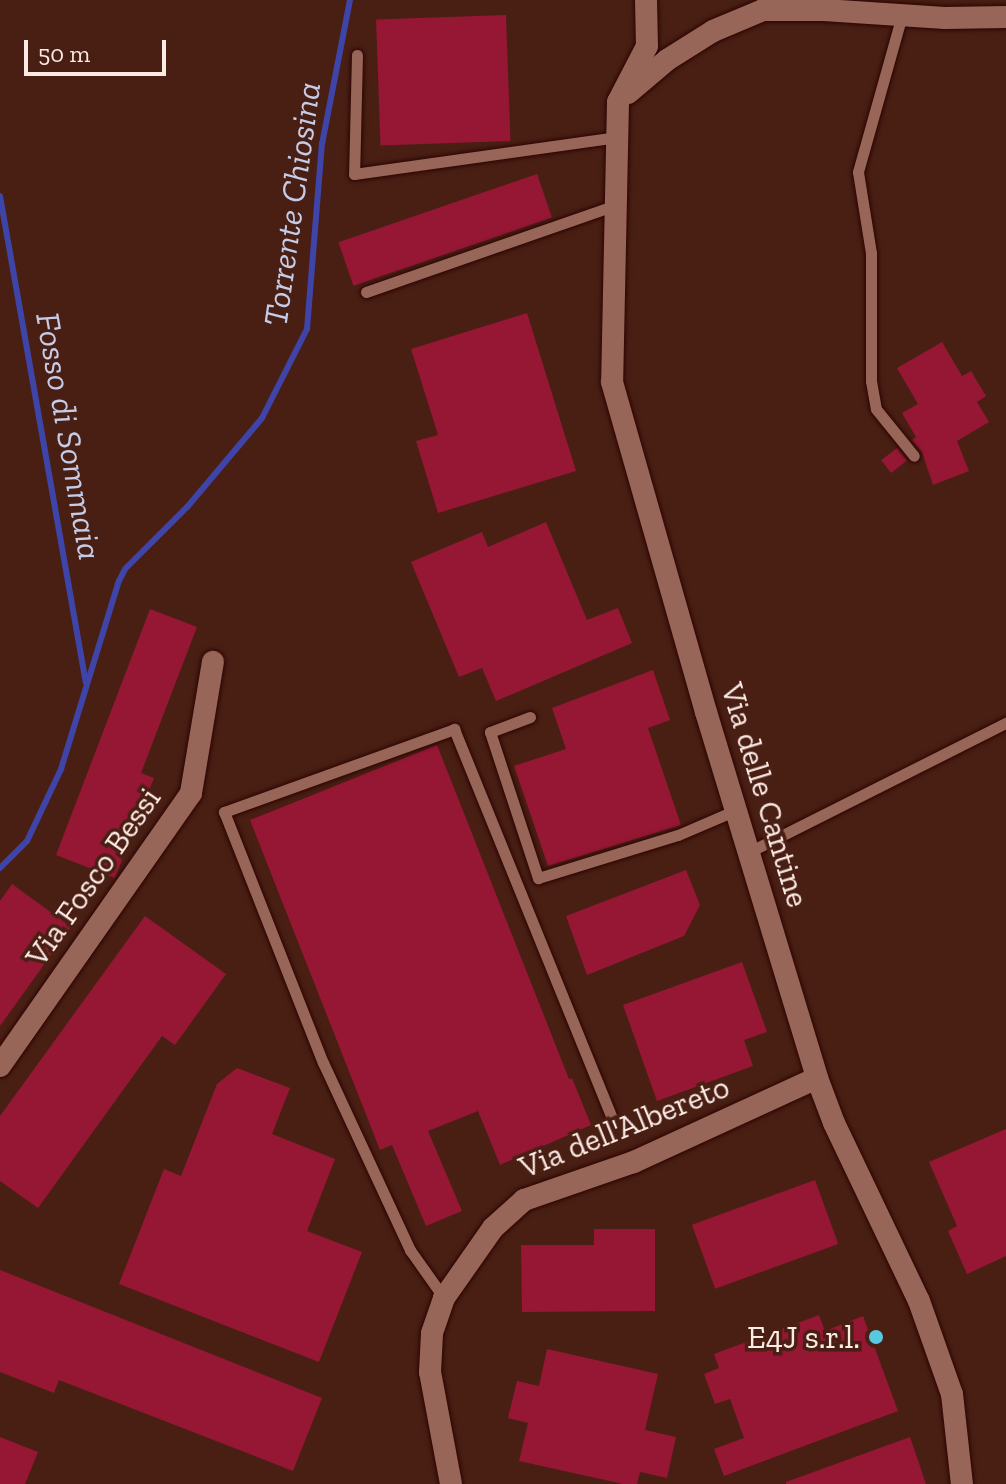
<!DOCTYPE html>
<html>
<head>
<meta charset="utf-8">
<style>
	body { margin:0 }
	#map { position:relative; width:1006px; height:1484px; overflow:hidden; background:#491f14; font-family:"Zilla Slab",serif }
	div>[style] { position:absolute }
	.stream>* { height:6px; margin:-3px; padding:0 3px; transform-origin:3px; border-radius:3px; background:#3e44a8 }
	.building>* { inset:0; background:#951733; transform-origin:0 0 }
	.roads { filter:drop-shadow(0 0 2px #2d0500) drop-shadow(0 0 2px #2d0500) }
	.lane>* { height:11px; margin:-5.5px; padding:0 5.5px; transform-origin:5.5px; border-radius:5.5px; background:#986658 }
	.street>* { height:22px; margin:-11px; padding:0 11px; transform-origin:11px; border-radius:11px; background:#986658 }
	.dots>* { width:22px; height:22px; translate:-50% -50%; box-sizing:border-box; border:4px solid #491f14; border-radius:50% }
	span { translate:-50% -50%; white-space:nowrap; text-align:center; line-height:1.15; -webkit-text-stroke:7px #491f14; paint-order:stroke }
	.street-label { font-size:32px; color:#fceae5 }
	.poi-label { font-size:32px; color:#fceae5 }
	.right { translate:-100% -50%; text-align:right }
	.water-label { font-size:34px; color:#c6cce7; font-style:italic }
	.scale { position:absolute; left:24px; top:40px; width:142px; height:36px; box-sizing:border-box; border:4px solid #fceae5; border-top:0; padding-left:10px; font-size:24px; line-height:28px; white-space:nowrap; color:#fceae5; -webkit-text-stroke:6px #491f14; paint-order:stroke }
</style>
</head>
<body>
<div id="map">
	<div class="stream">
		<div style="left:0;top:196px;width:494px;rotate:80deg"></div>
		<div style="left:0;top:868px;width:38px;rotate:-45deg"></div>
		<div style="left:27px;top:841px;width:80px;rotate:-64.7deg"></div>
		<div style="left:61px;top:769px;width:197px;rotate:-72.9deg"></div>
		<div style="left:119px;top:581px;width:13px;rotate:-63deg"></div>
		<div style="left:125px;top:569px;width:89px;rotate:-45deg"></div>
		<div style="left:188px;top:506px;width:115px;rotate:-49.9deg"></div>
		<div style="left:262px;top:418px;width:100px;rotate:-63.2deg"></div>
		<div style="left:307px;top:329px;width:186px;rotate:-85.4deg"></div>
		<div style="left:322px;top:144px;width:147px;rotate:-79deg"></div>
	</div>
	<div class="building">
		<div style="left:506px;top:15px;width:126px;height:130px;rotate:88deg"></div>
		<div style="left:537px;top:174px;width:46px;height:210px;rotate:71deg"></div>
		<div style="clip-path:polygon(527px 313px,576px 471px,438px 513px,416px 441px,438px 435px,411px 349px)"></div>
		<div style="clip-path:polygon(942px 342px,962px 376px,971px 371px,986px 396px,977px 402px,989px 422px,957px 441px,969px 471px,933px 485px,922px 452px,912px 440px,916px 437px,902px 413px,918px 404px,897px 368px)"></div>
		<div style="left:897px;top:448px;width:16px;height:20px;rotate:52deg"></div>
		<div style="clip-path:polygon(546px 522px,587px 620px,618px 608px,632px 643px,496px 701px,482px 668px,459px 677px,411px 562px,482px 532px,488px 547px)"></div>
		<div style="clip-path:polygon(150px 609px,197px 627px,141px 773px,154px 778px,115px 878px,56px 855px)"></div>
		<div style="clip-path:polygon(653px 670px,670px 720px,648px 728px,681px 825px,548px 866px,514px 766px,566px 749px,552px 708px)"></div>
		<div style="clip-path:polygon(437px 745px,569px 1079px,572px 1078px,591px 1125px,500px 1165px,478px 1111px,428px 1131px,462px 1211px,426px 1226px,392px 1145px,380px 1150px,250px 820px)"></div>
		<div style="clip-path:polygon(686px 870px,700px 905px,684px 936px,587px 975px,566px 916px)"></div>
		<div style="clip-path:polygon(12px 884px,71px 927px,0 1026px,0 901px)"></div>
		<div style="clip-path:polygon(145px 916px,226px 974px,175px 1045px,162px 1036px,38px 1208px,0 1181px,0 1116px)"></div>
		<div style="clip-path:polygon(742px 962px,767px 1032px,744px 1040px,753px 1066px,657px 1101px,623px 1005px)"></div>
		<div style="clip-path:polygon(237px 1068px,290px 1088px,272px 1134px,335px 1159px,307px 1231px,362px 1252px,319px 1362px,119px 1284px,164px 1169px,181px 1176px,217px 1084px)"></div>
		<div style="clip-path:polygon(1006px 1129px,1006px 1256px,967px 1274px,948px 1231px,957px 1226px,929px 1162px)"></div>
		<div style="left:815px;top:1180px;width:68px;height:131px;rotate:70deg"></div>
		<div style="clip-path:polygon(594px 1229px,655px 1229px,655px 1311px,522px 1312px,521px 1245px,594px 1245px)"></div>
		<div style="clip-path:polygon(0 1270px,322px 1398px,293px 1471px,59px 1380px,54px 1393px,0 1372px)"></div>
		<div style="clip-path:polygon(819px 1315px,825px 1331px,863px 1316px,898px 1411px,724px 1476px,714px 1449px,744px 1438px,730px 1399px,715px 1404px,704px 1374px,719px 1368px,714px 1354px)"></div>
		<div style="clip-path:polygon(547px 1349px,658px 1374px,645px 1430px,676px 1437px,667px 1478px,640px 1472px,637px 1484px,623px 1484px,519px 1461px,528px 1423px,508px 1418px,517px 1381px,539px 1386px)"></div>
		<div style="clip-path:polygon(0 1437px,38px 1452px,25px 1484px,0 1484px)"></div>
		<div style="clip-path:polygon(910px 1437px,926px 1484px,786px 1484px,786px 1482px)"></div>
	</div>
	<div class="roads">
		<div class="lane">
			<div style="left:902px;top:15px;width:163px;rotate:105.7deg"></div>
			<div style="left:858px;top:172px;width:82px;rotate:80.9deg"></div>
			<div style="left:871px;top:253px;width:128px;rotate:90deg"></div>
			<div style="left:871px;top:381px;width:28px;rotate:80deg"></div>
			<div style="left:876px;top:409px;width:60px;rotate:51deg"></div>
			<div style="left:357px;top:55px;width:119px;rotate:91.4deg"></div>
			<div style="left:354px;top:174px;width:266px;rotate:-8deg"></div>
			<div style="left:366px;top:292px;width:265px;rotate:-19.2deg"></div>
			<div style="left:530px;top:717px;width:43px;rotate:159.4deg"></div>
			<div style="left:490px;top:732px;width:154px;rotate:71.8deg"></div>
			<div style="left:538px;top:878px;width:146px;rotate:-17.1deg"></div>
			<div style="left:678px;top:835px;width:63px;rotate:-23.3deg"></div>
			<div style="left:749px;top:852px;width:288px;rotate:-26.7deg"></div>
			<div style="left:444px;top:1298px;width:59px;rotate:-125.3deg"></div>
			<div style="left:410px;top:1250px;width:206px;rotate:-114.9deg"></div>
			<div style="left:323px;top:1063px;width:270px;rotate:-111.5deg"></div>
			<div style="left:224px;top:812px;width:245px;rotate:-19.8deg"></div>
			<div style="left:454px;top:729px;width:422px;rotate:67.9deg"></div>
		</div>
		<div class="street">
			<div style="left:646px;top:0;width:46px;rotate:88.8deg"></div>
			<div style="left:647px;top:46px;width:63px;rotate:117.4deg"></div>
			<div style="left:618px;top:102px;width:280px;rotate:91.2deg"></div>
			<div style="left:612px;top:382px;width:343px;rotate:74.1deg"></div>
			<div style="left:706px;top:712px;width:382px;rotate:73.1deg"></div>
			<div style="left:817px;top:1078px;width:48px;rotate:69.3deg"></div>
			<div style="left:834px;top:1123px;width:197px;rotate:64.5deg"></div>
			<div style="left:919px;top:1301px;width:99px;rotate:70.5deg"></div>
			<div style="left:952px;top:1394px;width:91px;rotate:83.7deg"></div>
			<div style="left:628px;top:93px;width:51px;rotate:-40.2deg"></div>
			<div style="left:667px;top:60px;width:54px;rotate:-32.2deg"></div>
			<div style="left:713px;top:31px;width:54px;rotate:-22.8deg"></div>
			<div style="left:763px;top:10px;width:61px"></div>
			<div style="left:824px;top:10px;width:121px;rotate:3.8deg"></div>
			<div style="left:945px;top:18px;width:61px;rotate:-0.9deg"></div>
			<div style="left:0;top:1066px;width:333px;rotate:-55deg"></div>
			<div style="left:191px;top:793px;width:133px;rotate:-80.5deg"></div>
			<div style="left:451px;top:1484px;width:114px;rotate:-100.6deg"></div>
			<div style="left:430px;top:1372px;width:39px;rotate:-87deg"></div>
			<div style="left:432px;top:1333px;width:37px;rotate:-71deg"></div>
			<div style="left:444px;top:1298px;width:85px;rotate:-55deg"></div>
			<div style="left:493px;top:1228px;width:42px;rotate:-42.1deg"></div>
			<div style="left:524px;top:1200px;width:116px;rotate:-19.1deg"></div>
			<div style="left:634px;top:1162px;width:201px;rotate:-24.7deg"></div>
		</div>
	</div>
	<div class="dots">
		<div style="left:876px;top:1337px;background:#58c9e3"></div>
	</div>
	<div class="street-label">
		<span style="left:765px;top:795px;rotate:73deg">Via delle Cantine</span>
		<span style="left:93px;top:877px;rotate:-55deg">Via Fosco Bessi</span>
		<span style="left:624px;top:1127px;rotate:-22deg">Via dell'Albereto</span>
	</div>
	<div class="poi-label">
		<span class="right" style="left:860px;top:1337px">E4J s.r.l.</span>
	</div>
	<div class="water-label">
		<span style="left:292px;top:204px;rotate:-82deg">Torrente Chiosina</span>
		<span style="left:69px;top:436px;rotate:80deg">Fosso di Sommaia</span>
	</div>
	<div class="scale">50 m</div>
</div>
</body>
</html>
